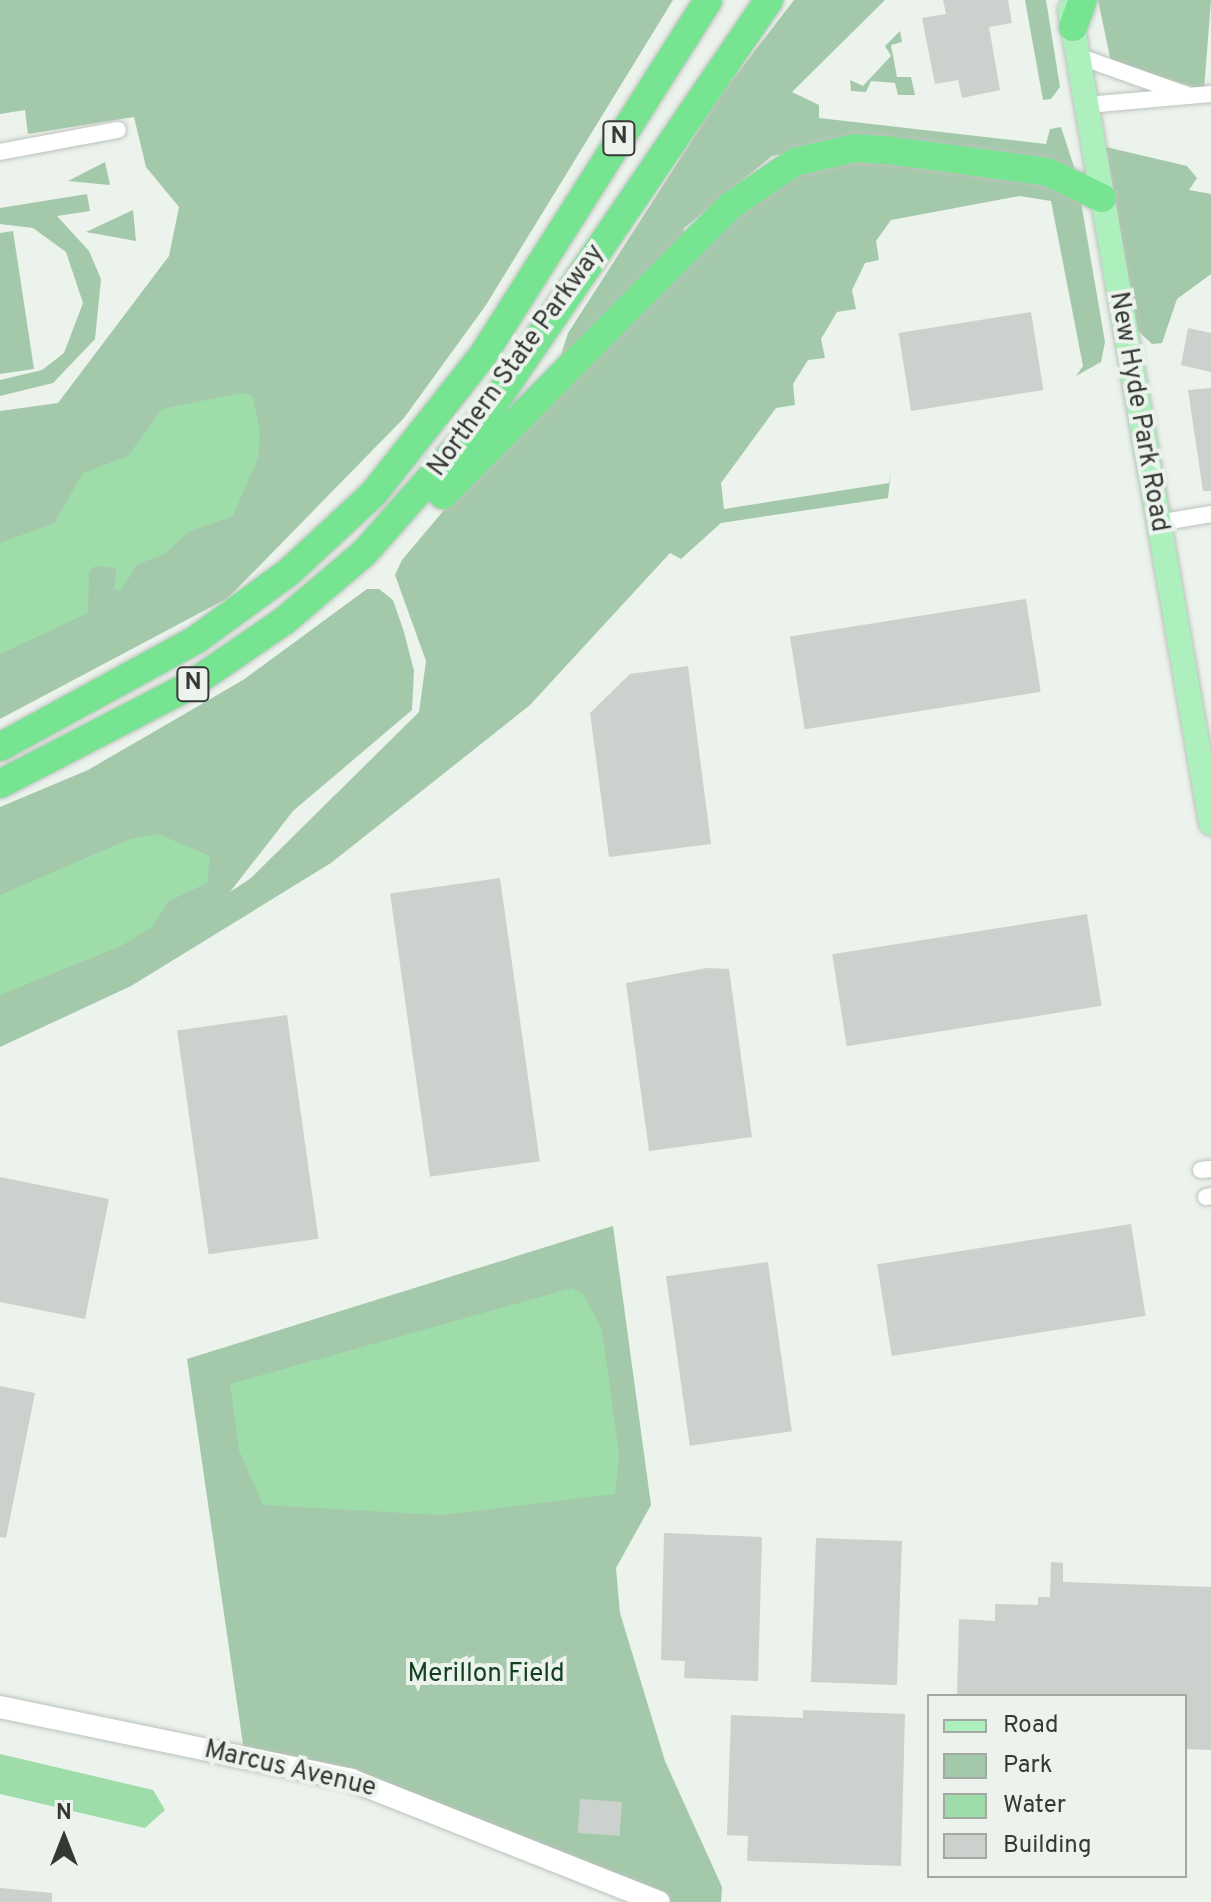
<!DOCTYPE html>
<html>
<head>
<meta charset="utf-8">
<style>
	body { margin:0 }
	#map { position:relative; width:1211px; height:1902px; overflow:hidden; background:#ecf2ec; font-family:Overpass,sans-serif }
	div>[style] { position:absolute }
	.green>* { inset:0; background:#a4c9aa }
	.water>* { inset:0; background:#9edcaa }
	.building>* { inset:0; background:#cbd1cc; transform-origin:0 0 }
	.roads { filter:drop-shadow(0 0 2px #bbc2bc) drop-shadow(0 0 2px #bbc2bc) }
	.minor>* { height:16px; margin:-8px; padding:0 8px; transform-origin:8px; border-radius:8px; background:#fff }
	.secondary>* { height:22px; margin:-11px; padding:0 11px; transform-origin:11px; border-radius:11px; background:#fff }
	.primary>* { height:24px; margin:-12px; padding:0 12px; transform-origin:12px; border-radius:12px; background:#adefbd }
	.motorway>* { height:28px; margin:-14px; padding:0 14px; transform-origin:14px; border-radius:14px; background:#76e491 }
	span { translate:-50% -50%; white-space:nowrap; text-align:center; line-height:1.15; -webkit-text-stroke:8px #ecf2ec; paint-order:stroke }
	.shield-label span { padding:2px 6px; background:#ecf2ec; border:2px solid; border-radius:6px; -webkit-text-stroke-width:0 }
	.shield-label { font-size:24px; color:#363836; font-weight:700 }
	.street-label { font-size:26px; color:#363836 }
	.park-label { font-size:26px; color:#134020 }
	.legend { position:absolute; left:927px; top:1694px; width:260px; height:184px; box-sizing:border-box; background:#ecf2ec; border:2px solid #a3a8a3; margin:0; padding:10px 14px; list-style:none; font-size:24px; color:#363836 }
	.legend li { display:flex; align-items:center; gap:16px; height:40px }
	.legend b { width:40px; border:2px solid #a3a8a3 }
	.north { position:absolute; left:24px; top:1798px; width:80px; height:80px; -webkit-text-stroke:6px #ecf2ec; paint-order:stroke; rotate:0deg; font-size:22px; font-weight:700; line-height:32px; text-align:center; color:#363836 }
	.north::after { content:''; display:block; margin:auto; width:28px; height:36px; background:#363836; clip-path:polygon(50% 0,100% 100%,50% 72%,0 100%) }
</style>
</head>
<body>
<div id="map">
	<div class="green">
		<div style="clip-path:polygon(0 0,673px 0,486px 305px,404px 418px,228px 598px,0 719px,0 411px,58px 403px,169px 256px,179px 207px,146px 167px,134px 117px,28px 134px,25px 110px,0 114px)"></div>
		<div style="clip-path:polygon(794px 0,885px 0,792px 92px,819px 105px,819px 118px,1046px 144px,1050px 129px,1061px 127px,1075px 170px,861px 138px,772px 156px,683px 229px,687px 235px,560px 358px,568px 333px,723px 92px)"></div>
		<div style="clip-path:polygon(1025px 0,1046px 0,1060px 87px,1051px 99px,1043px 100px)"></div>
		<div style="clip-path:polygon(1098px 0,1211px 0,1204px 90px,1111px 62px)"></div>
		<div style="clip-path:polygon(900px 31px,902px 42px,891px 45px,897px 77px,911px 77px,915px 95px,898px 95px,895px 83px,871px 81px,866px 92px,851px 91px,850px 80px,863px 86px,891px 56px,885px 46px)"></div>
		<div style="clip-path:polygon(1093px 144px,1187px 166px,1197px 178px,1189px 190px,1211px 194px,1211px 274px,1177px 299px,1162px 343px,1152px 344px,1134px 327px)"></div>
		<div style="clip-path:polygon(842px 153px,1013px 171px,1080px 196px,1105px 342px,1101px 362px,1076px 376px,1083px 366px,1051px 201px,1020px 196px,891px 220px,876px 241px,879px 260px,865px 263px,852px 290px,856px 309px,837px 312px,821px 339px,825px 358px,808px 360px,793px 384px,795px 405px,776px 408px,721px 483px,724px 509px,889px 483px,891px 470px,888px 498px,721px 523px,681px 559px,670px 553px,530px 705px,331px 863px,131px 986px,0 1047px,0 807px,88px 770px,243px 680px,367px 589px,379px 589px,393px 600px,404px 632px,414px 671px,412px 710px,293px 811px,230px 892px,251px 878px,419px 712px,426px 661px,395px 575px,402px 560px,497px 447px,772px 180px)"></div>
		<div style="clip-path:polygon(105px 162px,110px 185px,68px 181px)"></div>
		<div style="clip-path:polygon(87px 194px,90px 211px,57px 216px,89px 251px,101px 279px,95px 339px,53px 383px,0 396px,0 380px,42px 370px,64px 353px,83px 303px,66px 252px,33px 228px,0 224px,0 208px)"></div>
		<div style="clip-path:polygon(133px 210px,136px 241px,86px 232px)"></div>
		<div style="clip-path:polygon(13px 231px,34px 369px,0 374px,0 233px)"></div>
		<div style="clip-path:polygon(613px 1226px,651px 1505px,616px 1568px,620px 1613px,665px 1761px,722px 1887px,721px 1902px,658px 1902px,484px 1827px,245px 1758px,187px 1359px)"></div>
	</div>
	<div class="water">
		<div style="clip-path:polygon(241px 393px,252px 395px,260px 431px,258px 458px,233px 516px,188px 532px,165px 554px,138px 564px,120px 591px,114px 589px,116px 568px,96px 566px,89px 571px,88px 613px,0 654px,0 543px,54px 523px,83px 473px,128px 456px,162px 409px)"></div>
		<div style="clip-path:polygon(158px 834px,210px 856px,207px 883px,169px 901px,152px 927px,121px 946px,0 995px,0 895px,130px 839px)"></div>
		<div style="clip-path:polygon(572px 1288px,584px 1295px,602px 1330px,619px 1454px,615px 1494px,441px 1515px,263px 1505px,239px 1450px,230px 1384px)"></div>
		<div style="clip-path:polygon(0 1754px,153px 1790px,165px 1810px,145px 1828px,0 1794px)"></div>
	</div>
	<div class="building">
		<div style="clip-path:polygon(943px 0,1008px 0,1012px 23px,989px 27px,1000px 90px,962px 98px,958px 80px,935px 84px,922px 18px,946px 14px)"></div>
		<div style="left:1031px;top:312px;width:79px;height:134px;rotate:81deg"></div>
		<div style="clip-path:polygon(1188px 328px,1211px 333px,1211px 372px,1181px 365px)"></div>
		<div style="clip-path:polygon(1211px 388px,1211px 491px,1203px 491px,1188px 390px)"></div>
		<div style="left:1026px;top:599px;width:94px;height:239px;rotate:81deg"></div>
		<div style="clip-path:polygon(688px 666px,711px 844px,609px 857px,590px 713px,630px 674px)"></div>
		<div style="left:500px;top:878px;width:286px;height:111px;rotate:82deg"></div>
		<div style="left:1087px;top:914px;width:93px;height:258px;rotate:81deg"></div>
		<div style="clip-path:polygon(707px 968px,729px 969px,752px 1137px,649px 1151px,626px 983px)"></div>
		<div style="left:287px;top:1015px;width:226px;height:111px;rotate:82deg"></div>
		<div style="clip-path:polygon(0 1177px,109px 1199px,85px 1319px,0 1302px)"></div>
		<div style="left:1131px;top:1224px;width:93px;height:257px;rotate:81deg"></div>
		<div style="left:768px;top:1262px;width:171px;height:103px;rotate:82deg"></div>
		<div style="clip-path:polygon(0 1386px,35px 1393px,6px 1538px,0 1537px)"></div>
		<div style="clip-path:polygon(664px 1533px,762px 1537px,758px 1681px,684px 1678px,685px 1661px,661px 1660px)"></div>
		<div style="left:816px;top:1538px;width:86px;height:144px;rotate:2deg"></div>
		<div style="clip-path:polygon(1051px 1562px,1063px 1563px,1063px 1582px,1211px 1587px,1211px 1750px,1185px 1749px,1185px 1696px,957px 1696px,959px 1619px,995px 1621px,995px 1604px,1038px 1605px,1038px 1597px,1050px 1597px)"></div>
		<div style="clip-path:polygon(803px 1710px,905px 1714px,901px 1866px,747px 1861px,748px 1836px,727px 1835px,731px 1715px,803px 1718px)"></div>
		<div style="left:580px;top:1799px;width:42px;height:34px;rotate:4deg"></div>
		<div style="clip-path:polygon(0 1888px,52px 1893px,52px 1902px,0 1902px)"></div>
	</div>
	<div class="roads">
		<div class="minor">
			<div style="left:1078px;top:56px;width:114px;rotate:19.6deg"></div>
			<div style="left:1087px;top:105px;width:124px;rotate:-5.1deg"></div>
			<div style="left:0;top:152px;width:120px;rotate:-10.6deg"></div>
			<div style="left:1158px;top:523px;width:54px;rotate:-9.6deg"></div>
			<div style="left:1201px;top:1170px;width:10px;rotate:-6deg"></div>
			<div style="left:1206px;top:1197px;width:5px;rotate:-11deg"></div>
		</div>
		<div class="secondary">
			<div style="left:0;top:1707px;width:359px;rotate:11.7deg"></div>
			<div style="left:351px;top:1780px;width:331px;rotate:21.6deg"></div>
		</div>
		<div class="primary">
			<div style="left:1070px;top:10px;width:825px;rotate:80.16deg"></div>
		</div>
		<div class="motorway">
			<div style="left:1073px;top:27px;width:29px;rotate:-70deg"></div>
			<div style="left:443px;top:495px;width:407px;rotate:-45.2deg"></div>
			<div style="left:730px;top:206px;width:78px;rotate:-34.1deg"></div>
			<div style="left:795px;top:162px;width:62px;rotate:-13.1deg"></div>
			<div style="left:855px;top:148px;width:32px;rotate:4deg"></div>
			<div style="left:887px;top:150px;width:162px;rotate:7.8deg"></div>
			<div style="left:1048px;top:172px;width:60px;rotate:25.7deg"></div>
			<div style="left:0;top:747px;width:225px;rotate:-28.7deg"></div>
			<div style="left:197px;top:639px;width:114px;rotate:-36.1deg"></div>
			<div style="left:289px;top:572px;width:116px;rotate:-42.9deg"></div>
			<div style="left:374px;top:493px;width:176px;rotate:-51.7deg"></div>
			<div style="left:483px;top:355px;width:420px;rotate:-57.6deg"></div>
			<div style="left:0;top:784px;width:213px;rotate:-27.4deg"></div>
			<div style="left:189px;top:686px;width:115px;rotate:-34.4deg"></div>
			<div style="left:284px;top:621px;width:106px;rotate:-40.4deg"></div>
			<div style="left:365px;top:552px;width:183px;rotate:-48.5deg"></div>
			<div style="left:486px;top:415px;width:502px;rotate:-55.71deg"></div>
		</div>
	</div>
	<div class="shield-label">
		<span style="left:619px;top:138px">N</span>
		<span style="left:193px;top:684px">N</span>
	</div>
	<div class="street-label">
		<span style="left:517px;top:361px;rotate:-54deg">Northern State Parkway</span>
		<span style="left:1138px;top:412px;rotate:80deg">New Hyde Park Road</span>
		<span style="left:290px;top:1770px;rotate:13deg">Marcus Avenue</span>
	</div>
	<div class="park-label">
		<span style="left:486px;top:1675px">Merillon Field</span>
	</div>
	<ul class="legend">
	<li><b style="height:10px;background:#adefbd"></b>Road</li>
	<li><b style="height:22px;background:#a4c9aa"></b>Park</li>
	<li><b style="height:22px;background:#9edcaa"></b>Water</li>
	<li><b style="height:22px;background:#cbd1cc"></b>Building</li>
	</ul>
	<div class="north">N</div>
</div>
</body>
</html>
